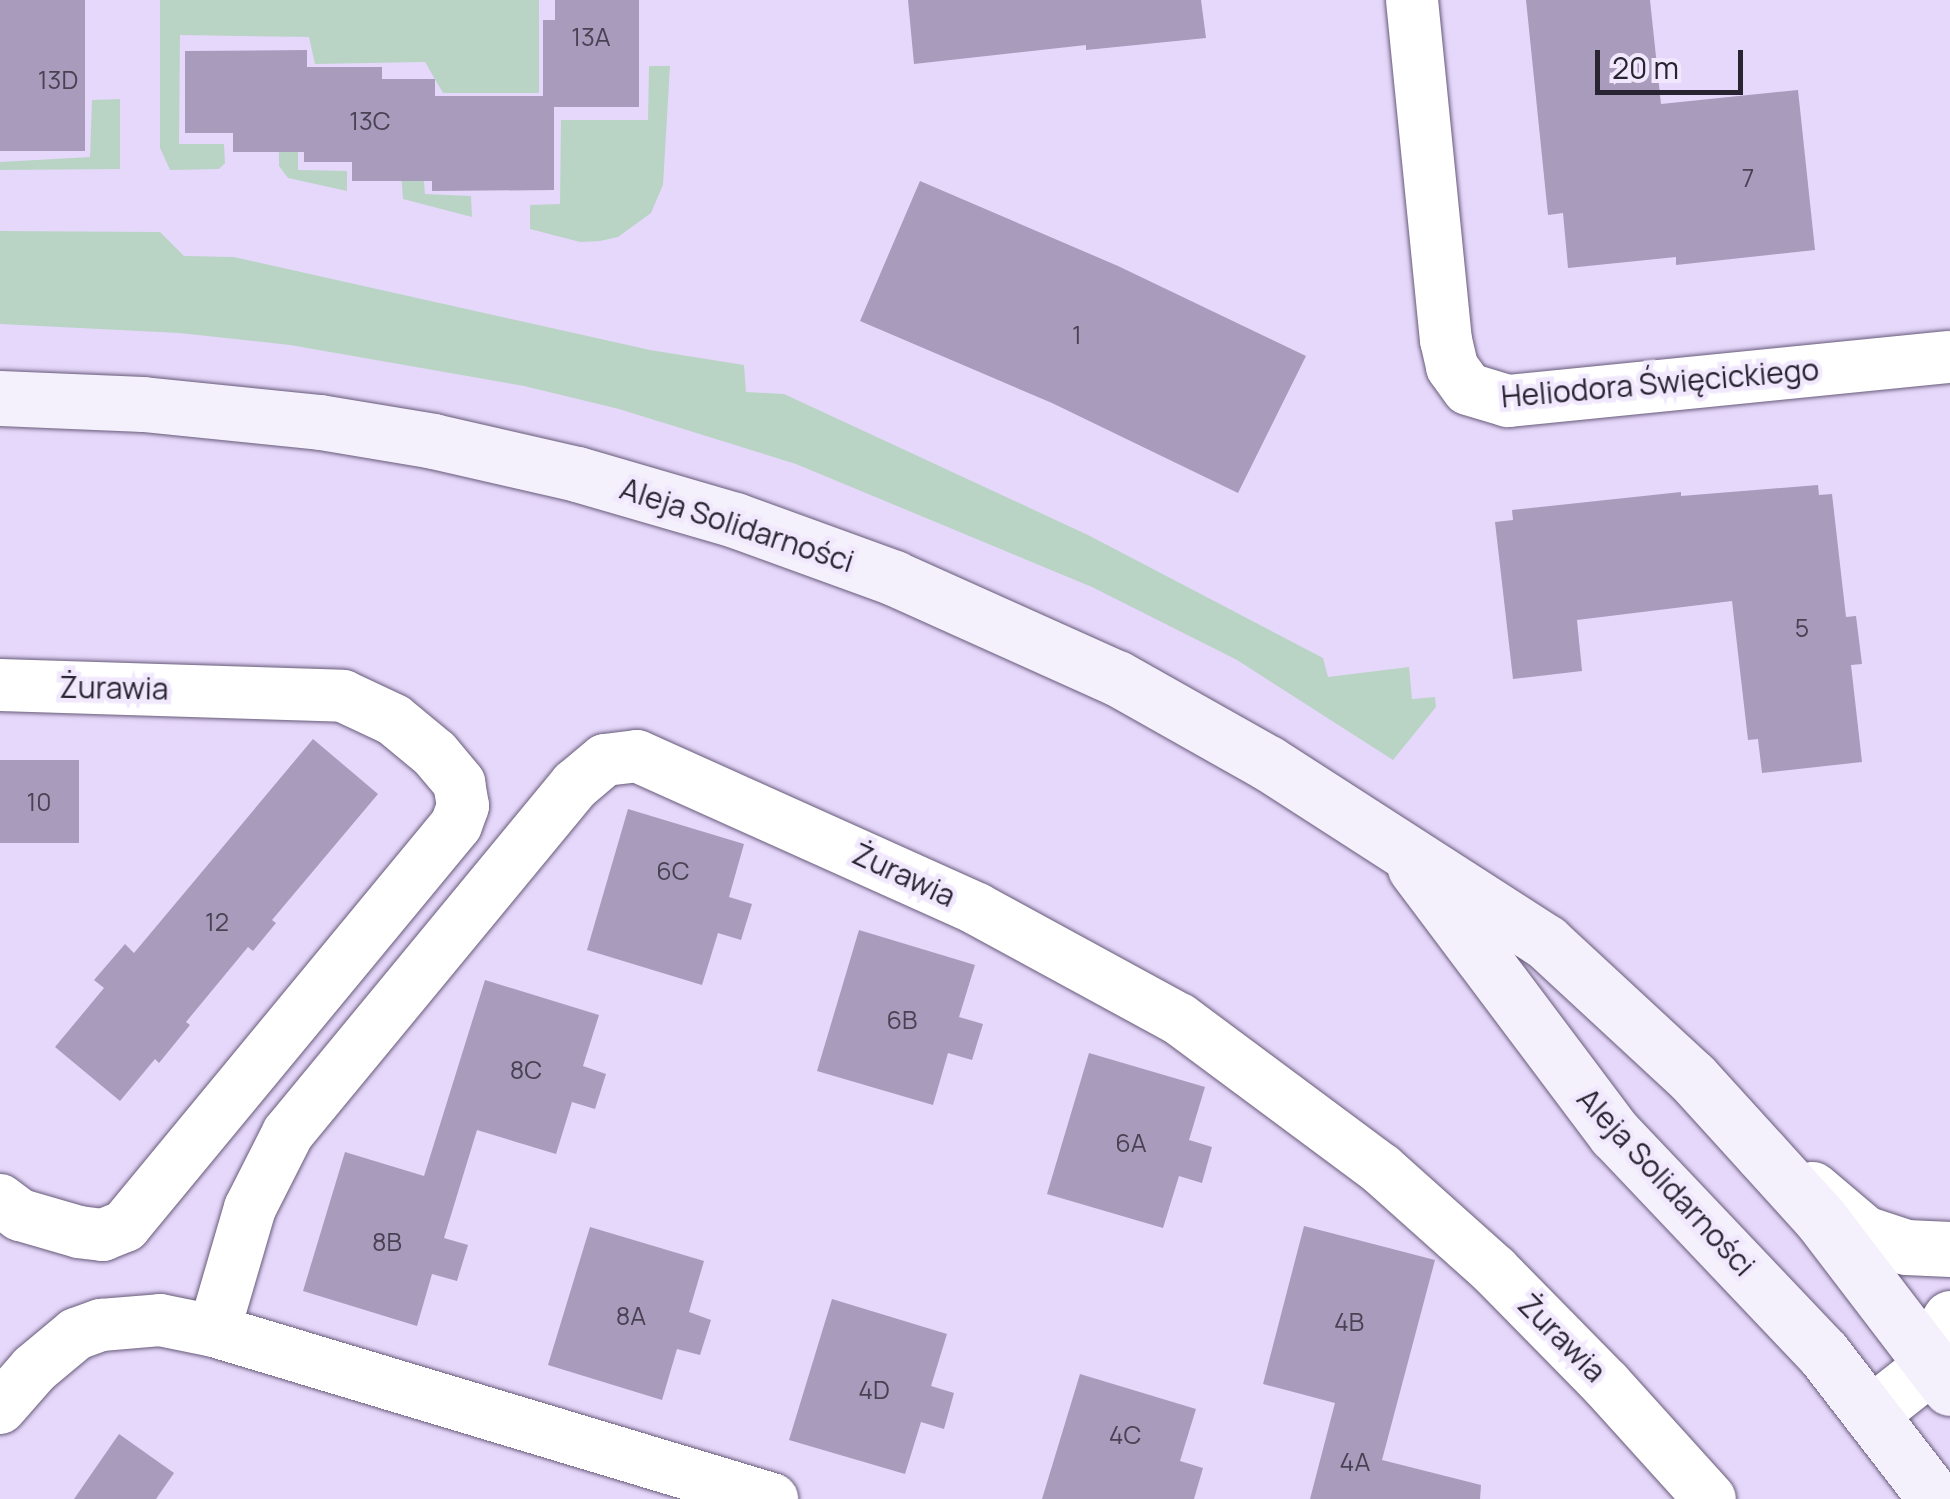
<!DOCTYPE html>
<html>
<head>
<meta charset="utf-8">
<style>
	body { margin:0 }
	#map { position:relative; width:1950px; height:1499px; overflow:hidden; background:#e6d8fb; font-family:Manrope,sans-serif }
	div>[style] { position:absolute }
	.green>* { inset:0; background:#b9d4c5 }
	.building>* { inset:0; background:#a89bbc; transform-origin:0 0 }
	.roads { filter:drop-shadow(0 0 2px #675b79) drop-shadow(0 0 2px #675b79) }
	.minor>* { height:52px; margin:-26px; padding:0 26px; transform-origin:26px; border-radius:26px; background:#fff }
	.tertiary>* { height:55px; margin:-27.5px; padding:0 27.5px; transform-origin:27.5px; border-radius:27.5px; background:#fff }
	.secondary>* { height:55px; margin:-27.5px; padding:0 27.5px; transform-origin:27.5px; border-radius:27.5px; background:#f4f0fc }
	span { translate:-50% -50%; white-space:nowrap; text-align:center; line-height:1.15; -webkit-text-stroke:9px #f1e8fe; paint-order:stroke }
	.number-label { font-size:25px; color:#494254 }
	.number-label span { -webkit-text-stroke-width:0 }
	.street-label { font-size:30px; color:#292431 }
	.scale { position:absolute; left:1595px; top:50px; width:148px; height:45px; box-sizing:border-box; border:5px solid #292431; border-top:0; padding-left:12px; font-size:30px; line-height:35px; white-space:nowrap; color:#292431; -webkit-text-stroke:8px #f1e8fe; paint-order:stroke }
</style>
</head>
<body>
<div id="map">
	<div class="green">
		<div style="clip-path:polygon(160px 0,539px 0,539px 93px,443px 93px,425px 62px,315px 64px,309px 37px,180px 35px,179px 144px,224px 144px,225px 163px,219px 169px,170px 170px,160px 148px)"></div>
		<div style="clip-path:polygon(649px 66px,670px 66px,663px 185px,651px 213px,618px 237px,600px 241px,580px 242px,530px 229px,530px 205px,560px 204px,561px 120px,648px 120px)"></div>
		<div style="clip-path:polygon(120px 99px,120px 169px,0 170px,0 162px,90px 157px,92px 100px)"></div>
		<div style="clip-path:polygon(279px 147px,298px 147px,298px 170px,347px 171px,347px 191px,288px 178px,279px 166px)"></div>
		<div style="clip-path:polygon(401px 171px,423px 171px,425px 194px,471px 196px,472px 217px,403px 199px)"></div>
		<div style="clip-path:polygon(0 231px,160px 232px,184px 256px,234px 257px,650px 350px,744px 365px,746px 392px,784px 394px,1088px 535px,1323px 658px,1328px 677px,1409px 667px,1412px 699px,1435px 697px,1436px 707px,1393px 760px,1237px 660px,1092px 587px,796px 464px,619px 409px,524px 386px,290px 345px,179px 333px,0 324px)"></div>
	</div>
	<div class="building">
		<div style="left:0;top:0;width:85px;height:151px"></div>
		<div style="clip-path:polygon(555px 0,639px 0,639px 107px,554px 107px,554px 190px,432px 191px,432px 181px,352px 181px,352px 162px,304px 162px,304px 152px,233px 152px,233px 133px,185px 133px,185px 51px,307px 50px,307px 67px,382px 67px,382px 79px,435px 79px,435px 96px,543px 96px,543px 20px,555px 20px)"></div>
		<div style="clip-path:polygon(908px 0,1201px 0,1206px 38px,1086px 50px,1086px 45px,914px 64px)"></div>
		<div style="clip-path:polygon(1526px 0,1650px 0,1661px 104px,1798px 90px,1815px 250px,1676px 265px,1676px 257px,1568px 268px,1563px 213px,1548px 215px)"></div>
		<div style="clip-path:polygon(920px 181px,1118px 266px,1306px 356px,1238px 493px,1052px 403px,860px 321px)"></div>
		<div style="clip-path:polygon(1818px 485px,1819px 495px,1832px 494px,1846px 617px,1856px 616px,1862px 664px,1851px 665px,1862px 762px,1762px 773px,1758px 739px,1748px 740px,1732px 601px,1577px 620px,1582px 671px,1513px 679px,1495px 522px,1513px 520px,1512px 510px,1681px 492px,1681px 496px)"></div>
		<div style="clip-path:polygon(313px 739px,378px 794px,272px 920px,276px 923px,253px 951px,248px 947px,186px 1022px,190px 1025px,159px 1063px,155px 1059px,120px 1101px,55px 1047px,104px 988px,94px 980px,125px 944px,134px 953px)"></div>
		<div style="left:0;top:760px;width:79px;height:83px"></div>
		<div style="clip-path:polygon(628px 809px,744px 844px,729px 897px,752px 904px,741px 940px,718px 933px,702px 985px,587px 950px)"></div>
		<div style="clip-path:polygon(859px 930px,975px 965px,959px 1017px,983px 1024px,972px 1060px,948px 1053px,933px 1105px,817px 1071px)"></div>
		<div style="clip-path:polygon(485px 980px,599px 1015px,583px 1066px,606px 1074px,595px 1109px,572px 1102px,556px 1154px,477px 1130px,444px 1238px,468px 1245px,457px 1281px,432px 1274px,417px 1326px,303px 1291px,345px 1152px,424px 1176px)"></div>
		<div style="clip-path:polygon(1089px 1053px,1205px 1087px,1189px 1140px,1212px 1147px,1202px 1183px,1179px 1176px,1163px 1228px,1047px 1194px)"></div>
		<div style="clip-path:polygon(1304px 1226px,1435px 1260px,1382px 1460px,1481px 1485px,1480px 1499px,1310px 1499px,1335px 1403px,1263px 1384px)"></div>
		<div style="clip-path:polygon(590px 1227px,704px 1261px,689px 1312px,711px 1320px,700px 1355px,677px 1349px,662px 1400px,548px 1365px)"></div>
		<div style="clip-path:polygon(832px 1299px,947px 1334px,931px 1386px,954px 1393px,944px 1429px,921px 1422px,905px 1474px,789px 1440px)"></div>
		<div style="clip-path:polygon(1080px 1374px,1196px 1409px,1180px 1461px,1203px 1468px,1194px 1499px,1042px 1499px)"></div>
		<div style="clip-path:polygon(119px 1434px,174px 1473px,156px 1499px,74px 1499px)"></div>
	</div>
	<div class="roads">
		<div class="minor">
			<div style="left:1412px;top:0;width:342px;rotate:84.3deg"></div>
			<div style="left:1446px;top:340px;width:28px;rotate:77deg"></div>
			<div style="left:1452px;top:367px;width:27px;rotate:54deg"></div>
			<div style="left:1468px;top:389px;width:42px;rotate:16.7deg"></div>
			<div style="left:1508px;top:401px;width:444px;rotate:-5.7deg"></div>
			<div style="left:0;top:685px;width:343px;rotate:1.8deg"></div>
			<div style="left:343px;top:696px;width:56px;rotate:25.2deg"></div>
			<div style="left:394px;top:720px;width:53px;rotate:39.7deg"></div>
			<div style="left:435px;top:754px;width:38px;rotate:50deg"></div>
			<div style="left:459px;top:783px;width:23px;rotate:80deg"></div>
			<div style="left:463px;top:806px;width:20px;rotate:110deg"></div>
			<div style="left:456px;top:825px;width:520px;rotate:129.54deg"></div>
			<div style="left:125px;top:1226px;width:24px;rotate:158deg"></div>
			<div style="left:103px;top:1235px;width:24px;rotate:-173deg"></div>
			<div style="left:79px;top:1232px;width:61px;rotate:-163.9deg"></div>
			<div style="left:20px;top:1215px;width:25px;rotate:-143deg"></div>
			<div style="left:214px;top:1331px;width:128px;rotate:-73.7deg"></div>
			<div style="left:250px;top:1208px;width:84px;rotate:-63.1deg"></div>
			<div style="left:288px;top:1133px;width:451px;rotate:-50.5deg"></div>
			<div style="left:575px;top:785px;width:39px;rotate:-40deg"></div>
			<div style="left:605px;top:760px;width:32px;rotate:-7deg"></div>
			<div style="left:637px;top:756px;width:373px;rotate:24.2deg"></div>
			<div style="left:977px;top:909px;width:230px;rotate:28.6deg"></div>
			<div style="left:1179px;top:1019px;width:252px;rotate:36.6deg"></div>
			<div style="left:1381px;top:1169px;width:152px;rotate:41.8deg"></div>
			<div style="left:1494px;top:1270px;width:160px;rotate:45.5deg"></div>
			<div style="left:1606px;top:1384px;width:155px;rotate:47.9deg"></div>
			<div style="left:0;top:1408px;width:52px;rotate:-48.9deg"></div>
			<div style="left:34px;top:1369px;width:55px;rotate:-39.8deg"></div>
			<div style="left:76px;top:1334px;width:27px;rotate:-20deg"></div>
			<div style="left:101px;top:1325px;width:59px;rotate:-4.8deg"></div>
			<div style="left:160px;top:1320px;width:55px;rotate:11.5deg"></div>
			<div style="left:214px;top:1331px;width:583px;rotate:16.76deg"></div>
		</div>
		<div class="tertiary">
			<div style="left:1812px;top:1189px;width:68px;rotate:40.2deg"></div>
			<div style="left:1864px;top:1233px;width:44px;rotate:18.4deg"></div>
			<div style="left:1906px;top:1247px;width:44px;rotate:2.6deg"></div>
			<div style="left:1870px;top:1414px;width:79px;rotate:-38.3deg"></div>
			<div style="left:1932px;top:1365px;width:29px;rotate:-76deg"></div>
			<div style="left:1939px;top:1337px;width:22px;rotate:-60deg"></div>
		</div>
		<div class="secondary">
			<div style="left:0;top:398px;width:143px;rotate:2.4deg"></div>
			<div style="left:143px;top:404px;width:178px;rotate:5.8deg"></div>
			<div style="left:320px;top:422px;width:115px;rotate:9.5deg"></div>
			<div style="left:433px;top:441px;width:148px;rotate:12.9deg"></div>
			<div style="left:577px;top:474px;width:165px;rotate:16.2deg"></div>
			<div style="left:735px;top:520px;width:169px;rotate:20deg"></div>
			<div style="left:894px;top:578px;width:244px;rotate:24.2deg"></div>
			<div style="left:1117px;top:678px;width:173px;rotate:29.4deg"></div>
			<div style="left:1268px;top:763px;width:331px;rotate:32.8deg"></div>
			<div style="left:1546px;top:942px;width:199px;rotate:42.8deg"></div>
			<div style="left:1692px;top:1077px;width:104px;rotate:47.7deg"></div>
			<div style="left:1762px;top:1154px;width:86px;rotate:47.8deg"></div>
			<div style="left:1820px;top:1218px;width:214px;rotate:52.6deg"></div>
			<div style="left:1415px;top:868px;width:333px;rotate:53.1deg"></div>
			<div style="left:1615px;top:1134px;width:302px;rotate:46.5deg"></div>
			<div style="left:1823px;top:1353px;width:185px;rotate:52.3deg"></div>
		</div>
	</div>
	<div class="number-label">
		<span style="left:591px;top:37px">13A</span>
		<span style="left:58px;top:80px">13D</span>
		<span style="left:370px;top:121px">13C</span>
		<span style="left:1748px;top:178px">7</span>
		<span style="left:1077px;top:335px">1</span>
		<span style="left:1802px;top:628px">5</span>
		<span style="left:39px;top:802px">10</span>
		<span style="left:673px;top:871px">6C</span>
		<span style="left:217px;top:922px">12</span>
		<span style="left:902px;top:1020px">6B</span>
		<span style="left:526px;top:1070px">8C</span>
		<span style="left:1131px;top:1143px">6A</span>
		<span style="left:387px;top:1242px">8B</span>
		<span style="left:631px;top:1316px">8A</span>
		<span style="left:1349px;top:1322px">4B</span>
		<span style="left:874px;top:1390px">4D</span>
		<span style="left:1125px;top:1435px">4C</span>
		<span style="left:1355px;top:1462px">4A</span>
	</div>
	<div class="street-label">
		<span style="left:1660px;top:383px;rotate:-5deg">Heliodora Święcickiego</span>
		<span style="left:737px;top:525px;rotate:18deg">Aleja Solidarności</span>
		<span style="left:114px;top:688px;rotate:1deg">Żurawia</span>
		<span style="left:904px;top:875px;rotate:25deg">Żurawia</span>
		<span style="left:1666px;top:1182px;rotate:47deg">Aleja Solidarności</span>
		<span style="left:1562px;top:1338px;rotate:45deg">Żurawia</span>
	</div>
	<div class="scale">20 m</div>
</div>
</body>
</html>
